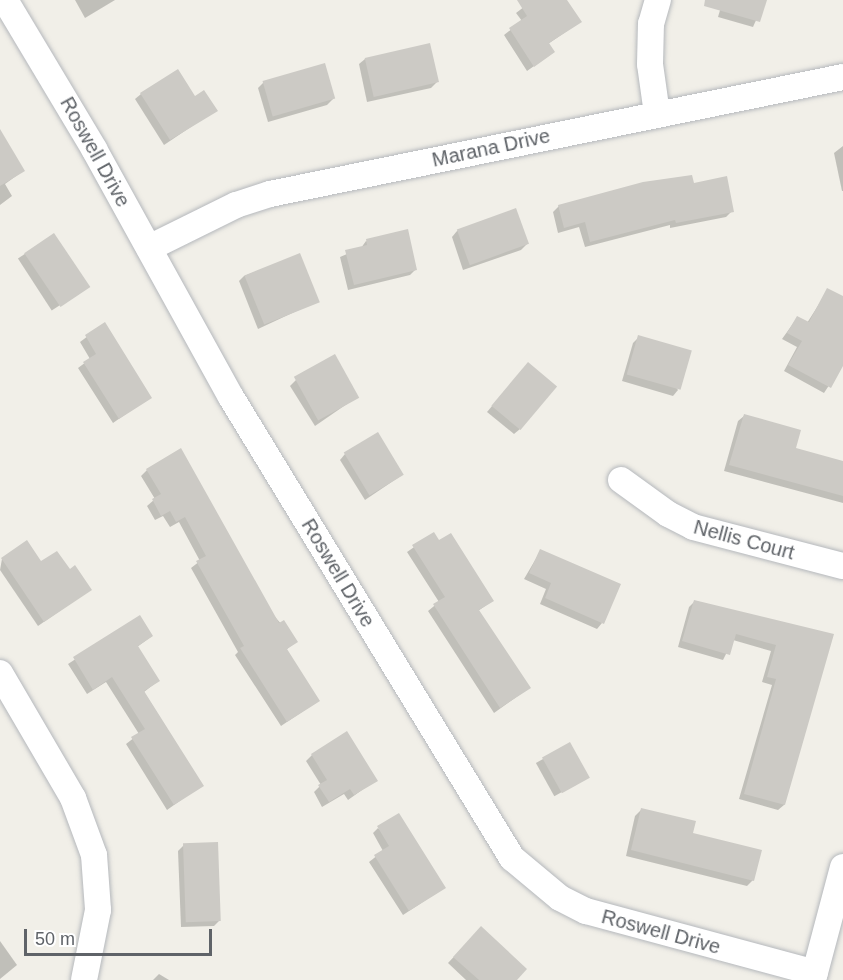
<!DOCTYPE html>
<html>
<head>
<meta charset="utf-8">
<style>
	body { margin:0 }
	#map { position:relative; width:843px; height:980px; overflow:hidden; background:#f1efe8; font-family:Helvetica,sans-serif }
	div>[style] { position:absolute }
	.shadow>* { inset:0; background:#0003; transform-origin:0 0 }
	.building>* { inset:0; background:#cccac5; transform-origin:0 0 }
	.roads { filter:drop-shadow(0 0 2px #b5b8bc) drop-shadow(0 0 2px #b5b8bc) }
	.minor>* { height:26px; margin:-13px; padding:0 13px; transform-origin:13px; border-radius:13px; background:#fff }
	span { translate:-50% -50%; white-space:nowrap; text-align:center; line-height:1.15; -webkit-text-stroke:5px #fff; paint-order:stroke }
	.street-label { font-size:20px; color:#5f6368 }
	.scale { position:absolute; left:24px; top:929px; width:188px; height:27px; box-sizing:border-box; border:3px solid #5f6368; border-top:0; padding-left:8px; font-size:18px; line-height:21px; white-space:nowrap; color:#5f6368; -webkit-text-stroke:4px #fff; paint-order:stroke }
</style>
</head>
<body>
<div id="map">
	<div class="shadow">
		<div style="clip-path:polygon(75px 0,115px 0,85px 18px)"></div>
		<div style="clip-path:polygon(533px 0,565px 0,580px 22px,548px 44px,554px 52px,527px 71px,504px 35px,522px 21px,516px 13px)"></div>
		<div style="clip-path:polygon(723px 0,765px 0,753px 27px,718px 17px)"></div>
		<div style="clip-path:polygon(365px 59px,437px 82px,431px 88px,367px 102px,359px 64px)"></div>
		<div style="clip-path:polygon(264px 82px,333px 99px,327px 105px,268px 122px,258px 88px)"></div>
		<div style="clip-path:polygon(141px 94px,195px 98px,216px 110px,164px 145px,135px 99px)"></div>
		<div style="clip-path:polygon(0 134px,23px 171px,5px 184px,12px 196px,0 205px)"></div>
		<div style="clip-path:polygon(843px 146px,843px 191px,842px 191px,834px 153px)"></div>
		<div style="clip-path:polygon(693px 184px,732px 211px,726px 217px,670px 228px,670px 225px,585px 247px,579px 227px,558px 233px,553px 212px,559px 206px)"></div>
		<div style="clip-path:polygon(515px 210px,527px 244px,521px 250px,463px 270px,452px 237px,457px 231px)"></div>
		<div style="left:54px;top:235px;width:62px;height:43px;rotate:57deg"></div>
		<div style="clip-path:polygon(366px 241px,416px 269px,410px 275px,348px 290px,340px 257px,361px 248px)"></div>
		<div style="clip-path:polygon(299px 255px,318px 301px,258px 329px,239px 281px,244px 276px)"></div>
		<div style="clip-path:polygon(828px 290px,843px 298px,843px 364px,824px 393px,784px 371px,797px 347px,782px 339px,797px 318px,807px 323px)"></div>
		<div style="clip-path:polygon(104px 324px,150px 397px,113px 423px,78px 368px,90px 359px,80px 342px)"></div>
		<div style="clip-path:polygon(639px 337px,678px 390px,673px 396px,622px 381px,633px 343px)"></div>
		<div style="clip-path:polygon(523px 369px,520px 429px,514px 434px,487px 412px)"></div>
		<div style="clip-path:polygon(296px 380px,357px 397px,315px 426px,290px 386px)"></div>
		<div style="clip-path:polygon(744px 416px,794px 449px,843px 463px,843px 503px,724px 471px,738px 421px)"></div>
		<div style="clip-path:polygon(345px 454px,402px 475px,365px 500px,340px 460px)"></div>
		<div style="clip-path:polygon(147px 470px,296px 641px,286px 650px,318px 701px,281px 726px,235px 655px,238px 652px,191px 568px,200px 561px,179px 522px,170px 527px,163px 516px,155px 520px,147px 506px,155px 499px,141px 476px)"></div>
		<div style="clip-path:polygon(433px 534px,492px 601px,478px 611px,529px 688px,494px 713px,428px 611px,439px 602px,407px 552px)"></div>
		<div style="clip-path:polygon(541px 550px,602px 623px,597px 629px,540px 604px,546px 589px,524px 579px)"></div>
		<div style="clip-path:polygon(2px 559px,69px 571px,90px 590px,38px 626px,0 570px)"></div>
		<div style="clip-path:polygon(695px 601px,832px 635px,784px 805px,778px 810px,739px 799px,772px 685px,762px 682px,771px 651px,733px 640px,723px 660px,678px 647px,689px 607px)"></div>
		<div style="clip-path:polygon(140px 617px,152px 636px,137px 647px,158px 681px,144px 692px,202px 785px,167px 810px,126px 744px,139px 734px,106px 682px,87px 694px,68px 664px)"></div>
		<div style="left:570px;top:744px;width:38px;height:39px;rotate:61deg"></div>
		<div style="clip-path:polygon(312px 755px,376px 780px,348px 800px,344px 794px,322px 807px,314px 792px,321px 785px,306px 761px)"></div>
		<div style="clip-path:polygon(641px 810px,692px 834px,753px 880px,747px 886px,626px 856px,635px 816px)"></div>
		<div style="clip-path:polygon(378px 828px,444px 888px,403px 915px,369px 862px,383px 851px,373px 833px)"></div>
		<div style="clip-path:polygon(184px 845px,220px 920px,214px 926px,181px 927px,178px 851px)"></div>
		<div style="clip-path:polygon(481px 928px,515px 980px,466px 980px,448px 963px)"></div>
		<div style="clip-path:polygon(0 941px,17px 965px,0 979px)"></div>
		<div style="clip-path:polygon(159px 974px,169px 980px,153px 980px)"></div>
	</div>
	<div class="building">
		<div style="clip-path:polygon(517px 0,567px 0,582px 22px,549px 43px,555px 52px,534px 67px,509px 28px,527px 16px)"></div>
		<div style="clip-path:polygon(705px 0,767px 0,760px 22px,704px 6px)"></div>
		<div style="left:430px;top:43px;width:40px;height:67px;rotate:77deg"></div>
		<div style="left:325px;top:63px;width:37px;height:65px;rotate:74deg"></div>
		<div style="clip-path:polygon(178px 69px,195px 96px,204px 90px,218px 111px,170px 140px,140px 93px)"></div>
		<div style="clip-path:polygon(0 129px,25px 171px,0 186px)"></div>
		<div style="clip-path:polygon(692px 175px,694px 183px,727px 176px,734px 212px,676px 223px,675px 220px,590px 242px,585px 222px,564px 228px,558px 205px,643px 182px)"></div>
		<div style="left:516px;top:208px;width:38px;height:63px;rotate:70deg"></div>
		<div style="clip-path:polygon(408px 229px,417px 270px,354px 285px,345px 250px,367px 245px,366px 239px)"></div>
		<div style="left:54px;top:233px;width:65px;height:36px;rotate:56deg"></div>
		<div style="left:300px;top:253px;width:53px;height:60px;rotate:68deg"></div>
		<div style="clip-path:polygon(827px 288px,843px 296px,843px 366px,831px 388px,788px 365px,802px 341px,787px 333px,797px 316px,809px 322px)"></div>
		<div style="clip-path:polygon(105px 322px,152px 398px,119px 419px,83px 362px,96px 354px,85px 335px)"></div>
		<div style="left:638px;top:335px;width:56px;height:41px;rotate:16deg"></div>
		<div style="left:335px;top:354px;width:50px;height:47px;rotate:61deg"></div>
		<div style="left:528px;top:362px;width:38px;height:57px;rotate:40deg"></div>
		<div style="clip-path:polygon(744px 414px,801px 430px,796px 448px,843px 461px,843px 496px,729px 465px)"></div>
		<div style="left:378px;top:432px;width:50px;height:40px;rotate:59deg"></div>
		<div style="clip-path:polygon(181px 448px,279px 623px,284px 620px,298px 642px,287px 649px,320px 701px,287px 722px,240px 648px,244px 646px,196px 561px,206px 556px,185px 517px,176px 522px,170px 511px,161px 516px,152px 499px,161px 494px,146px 469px)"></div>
		<div style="clip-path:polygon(434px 532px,439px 540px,451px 533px,494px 601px,479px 610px,531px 688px,500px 708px,433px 604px,445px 597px,412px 545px)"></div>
		<div style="clip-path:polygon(27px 540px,41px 561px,57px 551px,70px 569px,75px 565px,92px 590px,44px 622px,1px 558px)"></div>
		<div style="clip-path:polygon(540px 549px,621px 584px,604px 624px,545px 598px,551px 583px,529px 573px)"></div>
		<div style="clip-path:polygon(694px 600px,834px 634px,785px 805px,744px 794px,776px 679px,767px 677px,776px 645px,736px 634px,730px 655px,682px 641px)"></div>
		<div style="clip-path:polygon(140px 615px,153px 636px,138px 646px,160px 681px,144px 691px,204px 786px,174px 805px,131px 737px,145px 729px,112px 677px,93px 690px,73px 657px)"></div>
		<div style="clip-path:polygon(347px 731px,378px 781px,354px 795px,350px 789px,329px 802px,318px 785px,327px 780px,311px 754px)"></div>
		<div style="left:570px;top:742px;width:41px;height:32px;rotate:61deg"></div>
		<div style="clip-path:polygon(641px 808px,696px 821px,693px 833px,762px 850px,754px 881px,631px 850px)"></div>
		<div style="clip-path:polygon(399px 813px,446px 888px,409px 911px,374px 855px,389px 846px,377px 826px)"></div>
		<div style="left:218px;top:842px;width:79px;height:35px;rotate:88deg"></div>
		<div style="clip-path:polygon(481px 926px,527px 969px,517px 980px,479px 980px,453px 957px)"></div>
	</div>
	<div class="roads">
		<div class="minor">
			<div style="left:5px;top:0;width:174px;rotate:59.1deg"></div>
			<div style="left:94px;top:149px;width:283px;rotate:61.1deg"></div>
			<div style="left:231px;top:397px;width:540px;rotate:58.64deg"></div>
			<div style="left:512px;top:858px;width:62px;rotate:39.8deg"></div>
			<div style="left:560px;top:898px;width:29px;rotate:27deg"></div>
			<div style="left:586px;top:911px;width:237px;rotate:15.1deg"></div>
			<div style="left:657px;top:114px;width:50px;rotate:-98deg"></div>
			<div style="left:650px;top:64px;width:40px;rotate:-88.6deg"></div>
			<div style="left:651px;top:24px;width:25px;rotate:-74deg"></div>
			<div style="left:149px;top:248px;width:97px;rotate:-26.3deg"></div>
			<div style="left:236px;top:205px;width:36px;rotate:-18deg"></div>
			<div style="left:270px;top:194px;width:585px;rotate:-11.54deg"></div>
			<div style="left:621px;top:480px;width:58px;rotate:35.9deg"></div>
			<div style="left:668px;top:514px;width:28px;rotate:27deg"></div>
			<div style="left:693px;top:527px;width:155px;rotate:14.6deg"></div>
			<div style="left:0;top:673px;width:145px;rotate:59.7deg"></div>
			<div style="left:73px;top:798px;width:61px;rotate:69.8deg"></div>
			<div style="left:94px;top:855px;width:55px;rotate:85.8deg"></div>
			<div style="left:98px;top:910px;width:71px;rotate:101.3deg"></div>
			<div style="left:813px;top:980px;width:117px;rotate:-75.1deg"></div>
		</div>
	</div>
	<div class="street-label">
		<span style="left:491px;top:148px;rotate:-12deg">Marana Drive</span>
		<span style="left:95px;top:152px;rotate:61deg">Roswell Drive</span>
		<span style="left:744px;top:540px;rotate:15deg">Nellis Court</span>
		<span style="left:338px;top:573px;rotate:59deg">Roswell Drive</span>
		<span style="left:661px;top:932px;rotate:15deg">Roswell Drive</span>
	</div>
	<div class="scale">50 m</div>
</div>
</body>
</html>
